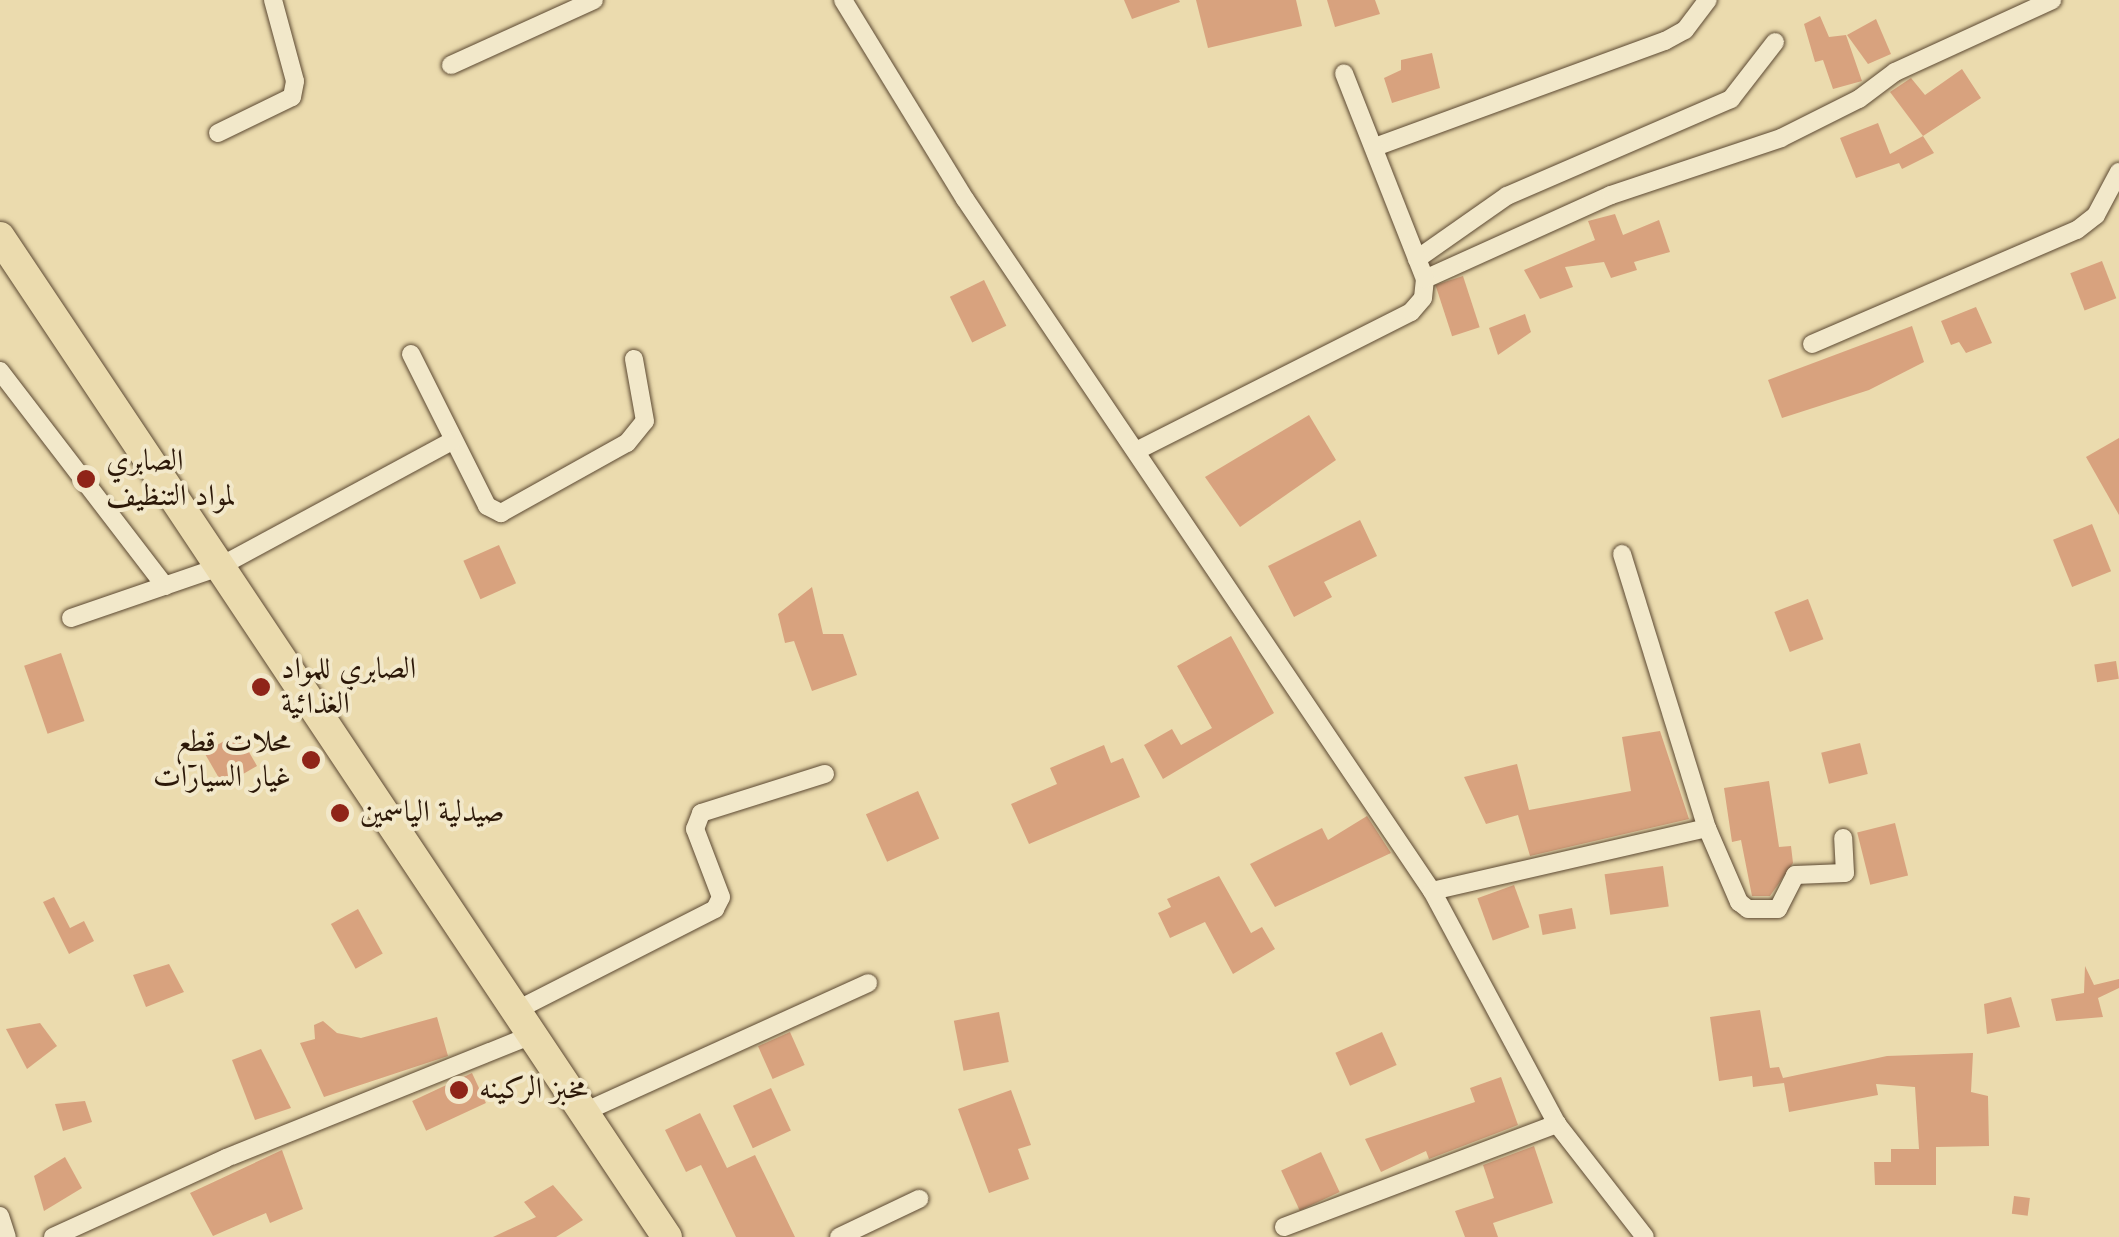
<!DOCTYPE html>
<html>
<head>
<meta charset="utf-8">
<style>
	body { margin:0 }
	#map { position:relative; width:2119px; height:1237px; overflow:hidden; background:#ebdbae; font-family:"Old Standard TT",Amiri,serif }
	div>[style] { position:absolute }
	.building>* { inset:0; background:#d8a27e; transform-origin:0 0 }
	.roads { filter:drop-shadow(0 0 2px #5c4932) drop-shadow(0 0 2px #5c4932) }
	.street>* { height:18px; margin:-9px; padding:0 9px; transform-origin:9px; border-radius:9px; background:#f2e8ca }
	.primary>* { height:30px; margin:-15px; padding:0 15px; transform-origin:15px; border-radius:15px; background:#ebdbae }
	.dots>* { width:28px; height:28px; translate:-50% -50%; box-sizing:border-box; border:5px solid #f2e8ca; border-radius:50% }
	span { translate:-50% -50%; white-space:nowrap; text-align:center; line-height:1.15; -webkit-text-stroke:8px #f2e8ca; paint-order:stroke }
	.poi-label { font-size:30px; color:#2c1808 }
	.left { translate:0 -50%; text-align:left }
	.right { translate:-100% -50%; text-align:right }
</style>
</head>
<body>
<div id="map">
	<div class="building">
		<div style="clip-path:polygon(1124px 0,1179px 0,1180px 2px,1132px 19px)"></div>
		<div style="clip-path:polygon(1196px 0,1296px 0,1302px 26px,1208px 48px)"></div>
		<div style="clip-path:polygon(1327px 0,1375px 0,1380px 14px,1335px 27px)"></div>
		<div style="clip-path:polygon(1820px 16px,1829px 37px,1846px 35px,1862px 81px,1833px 89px,1823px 60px,1815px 62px,1804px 24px)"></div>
		<div style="clip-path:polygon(1876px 19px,1891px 54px,1868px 64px,1847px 35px)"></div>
		<div style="clip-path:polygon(1432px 53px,1440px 88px,1392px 103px,1384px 78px,1401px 70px,1401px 60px)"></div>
		<div style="clip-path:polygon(1962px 69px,1981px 98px,1923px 136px,1890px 92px,1911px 78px,1925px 95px)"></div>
		<div style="clip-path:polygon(1878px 123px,1890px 154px,1923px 136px,1934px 153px,1902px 169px,1899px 163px,1856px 178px,1840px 138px)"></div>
		<div style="clip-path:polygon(1615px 214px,1623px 235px,1659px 220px,1670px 252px,1634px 262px,1637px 270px,1611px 278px,1604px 262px,1565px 267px,1573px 287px,1540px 299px,1524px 270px,1595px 240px,1588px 221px)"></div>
		<div style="left:2102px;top:261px;width:40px;height:34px;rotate:69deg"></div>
		<div style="left:1463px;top:276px;width:54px;height:29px;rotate:72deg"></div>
		<div style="left:984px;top:280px;width:51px;height:38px;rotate:64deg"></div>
		<div style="clip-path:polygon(1976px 307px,1992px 343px,1966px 353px,1959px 342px,1951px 345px,1941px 321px)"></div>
		<div style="clip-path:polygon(1525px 314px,1531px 332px,1498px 355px,1489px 328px)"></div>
		<div style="clip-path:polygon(1912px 326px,1924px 362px,1869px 390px,1782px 418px,1768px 380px)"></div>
		<div style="clip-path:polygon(1309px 415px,1336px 460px,1240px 527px,1205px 477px)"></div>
		<div style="clip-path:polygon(2119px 438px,2119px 515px,2086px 457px)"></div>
		<div style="clip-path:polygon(1360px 520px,1377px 556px,1324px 582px,1332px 597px,1294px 617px,1268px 566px)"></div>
		<div style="left:2092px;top:524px;width:51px;height:42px;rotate:68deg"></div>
		<div style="left:499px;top:545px;width:42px;height:39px;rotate:66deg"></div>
		<div style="clip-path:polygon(812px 587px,823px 634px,843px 634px,857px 675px,812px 691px,794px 641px,785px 643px,778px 614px)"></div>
		<div style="left:1808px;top:599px;width:43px;height:36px;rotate:69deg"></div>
		<div style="clip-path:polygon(1231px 636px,1274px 713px,1163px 779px,1144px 745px,1172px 729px,1181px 745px,1212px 728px,1177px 666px)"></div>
		<div style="left:61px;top:653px;width:72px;height:39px;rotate:71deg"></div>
		<div style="left:2116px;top:661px;width:18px;height:22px;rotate:81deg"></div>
		<div style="clip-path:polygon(1660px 731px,1689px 819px,1530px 856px,1518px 815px,1486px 824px,1464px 777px,1517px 764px,1529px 810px,1631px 791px,1622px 737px)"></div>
		<div style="left:238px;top:733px;width:38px;height:39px;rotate:60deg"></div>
		<div style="left:1860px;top:743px;width:32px;height:40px;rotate:76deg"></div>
		<div style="clip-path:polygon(1104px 745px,1111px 763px,1123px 758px,1140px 797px,1029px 844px,1011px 804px,1057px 784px,1050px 768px)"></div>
		<div style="clip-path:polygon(1769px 781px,1779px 847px,1791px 846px,1793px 863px,1770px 896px,1752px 896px,1741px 840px,1732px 842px,1724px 788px)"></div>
		<div style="left:918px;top:791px;width:52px;height:57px;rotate:66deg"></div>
		<div style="clip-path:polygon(1367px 816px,1391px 853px,1275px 907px,1250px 864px,1322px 828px,1328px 840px)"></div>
		<div style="left:1895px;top:823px;width:54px;height:39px;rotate:76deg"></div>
		<div style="left:1663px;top:866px;width:41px;height:59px;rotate:82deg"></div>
		<div style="clip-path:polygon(1219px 876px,1251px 933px,1262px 927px,1275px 949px,1233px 974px,1205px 922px,1170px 938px,1158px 913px,1171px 907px,1167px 899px)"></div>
		<div style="left:1514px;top:885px;width:45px;height:39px;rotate:70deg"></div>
		<div style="clip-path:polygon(54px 897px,70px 928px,84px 921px,94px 941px,69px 954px,43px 902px)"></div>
		<div style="left:1572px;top:908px;width:21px;height:34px;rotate:79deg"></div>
		<div style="left:358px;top:909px;width:51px;height:31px;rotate:61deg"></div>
		<div style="clip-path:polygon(169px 964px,184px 992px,146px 1007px,133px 975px)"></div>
		<div style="clip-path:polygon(2085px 966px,2094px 985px,2119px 979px,2119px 988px,2098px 998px,2103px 1017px,2056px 1021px,2051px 999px,2084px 993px)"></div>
		<div style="clip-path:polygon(2011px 997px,2020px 1027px,1987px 1034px,1984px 1004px)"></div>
		<div style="clip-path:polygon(1760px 1010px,1770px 1068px,1779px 1067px,1783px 1078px,1887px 1056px,1973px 1053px,1971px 1092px,1988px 1096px,1989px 1146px,1936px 1147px,1936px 1185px,1875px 1185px,1874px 1162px,1891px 1162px,1891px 1149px,1919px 1149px,1915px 1087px,1876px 1084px,1878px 1095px,1789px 1112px,1784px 1083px,1753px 1087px,1752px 1076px,1719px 1081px,1710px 1017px)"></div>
		<div style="left:999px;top:1012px;width:51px;height:46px;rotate:79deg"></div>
		<div style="clip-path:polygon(437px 1017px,448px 1056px,324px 1097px,300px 1043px,315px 1039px,314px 1025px,323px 1021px,337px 1033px,361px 1038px)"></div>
		<div style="clip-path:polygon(40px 1023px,57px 1046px,27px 1069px,6px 1029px)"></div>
		<div style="left:790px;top:1032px;width:36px;height:35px;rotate:66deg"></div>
		<div style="left:1382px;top:1032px;width:36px;height:51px;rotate:66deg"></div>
		<div style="clip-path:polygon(261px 1049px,291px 1108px,255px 1120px,232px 1060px)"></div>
		<div style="left:472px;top:1073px;width:33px;height:66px;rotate:65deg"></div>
		<div style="clip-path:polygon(1501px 1077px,1518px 1125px,1429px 1159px,1426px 1151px,1381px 1172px,1365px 1139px,1475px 1102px,1470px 1088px)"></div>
		<div style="left:771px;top:1088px;width:47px;height:42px;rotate:65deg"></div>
		<div style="clip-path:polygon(1011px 1090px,1031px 1145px,1018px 1149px,1029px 1179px,989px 1193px,958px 1109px)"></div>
		<div style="clip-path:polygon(85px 1101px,92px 1122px,63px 1131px,55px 1104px)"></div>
		<div style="clip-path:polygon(700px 1113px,727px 1168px,755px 1155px,795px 1237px,736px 1237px,701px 1165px,686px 1172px,665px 1130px)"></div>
		<div style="clip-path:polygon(1534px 1146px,1553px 1203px,1493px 1223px,1498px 1237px,1465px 1237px,1455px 1211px,1494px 1198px,1483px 1165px)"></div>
		<div style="clip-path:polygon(282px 1150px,303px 1209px,270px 1223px,266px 1213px,213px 1236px,190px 1193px)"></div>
		<div style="left:1321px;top:1152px;width:44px;height:44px;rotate:65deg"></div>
		<div style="clip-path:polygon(65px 1157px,82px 1188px,44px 1211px,34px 1176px)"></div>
		<div style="clip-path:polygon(553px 1185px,583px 1220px,556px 1237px,493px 1237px,536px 1217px,524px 1202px)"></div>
		<div style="left:2014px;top:1196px;width:16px;height:18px;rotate:7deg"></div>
	</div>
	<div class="roads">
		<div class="street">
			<div style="left:843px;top:0;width:233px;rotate:58.5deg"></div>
			<div style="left:965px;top:199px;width:835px;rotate:55.99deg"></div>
			<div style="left:1432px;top:891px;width:264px;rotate:61.8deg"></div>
			<div style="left:1557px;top:1124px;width:143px;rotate:52.1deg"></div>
			<div style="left:451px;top:65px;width:157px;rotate:-24.4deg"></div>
			<div style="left:218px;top:133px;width:82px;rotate:-25.9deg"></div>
			<div style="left:292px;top:97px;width:16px;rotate:-79deg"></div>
			<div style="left:295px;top:81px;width:84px;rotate:-105.2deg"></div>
			<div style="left:1375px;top:147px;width:309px;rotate:-20.1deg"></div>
			<div style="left:1665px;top:41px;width:23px;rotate:-29deg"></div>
			<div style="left:1685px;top:30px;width:38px;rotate:-53deg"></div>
			<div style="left:1417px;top:259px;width:110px;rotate:-35deg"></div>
			<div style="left:1507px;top:196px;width:244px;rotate:-23.4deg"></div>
			<div style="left:1731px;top:99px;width:72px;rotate:-52.3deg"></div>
			<div style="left:1425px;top:279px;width:204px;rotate:-24.3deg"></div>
			<div style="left:1611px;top:195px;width:179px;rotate:-18.5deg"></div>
			<div style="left:1781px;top:138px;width:87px;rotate:-26.6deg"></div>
			<div style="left:1859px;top:99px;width:45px;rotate:-36.9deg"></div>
			<div style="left:1895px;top:72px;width:173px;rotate:-24.6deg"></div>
			<div style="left:1812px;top:344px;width:288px;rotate:-23.3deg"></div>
			<div style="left:2077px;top:230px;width:24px;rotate:-38deg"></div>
			<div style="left:2096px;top:215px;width:49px;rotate:-61.9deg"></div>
			<div style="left:411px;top:354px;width:170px;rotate:63.4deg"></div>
			<div style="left:487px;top:506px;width:16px;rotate:27deg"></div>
			<div style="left:501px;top:513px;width:144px;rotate:-29.1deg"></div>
			<div style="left:627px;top:443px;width:28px;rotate:-51deg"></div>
			<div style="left:645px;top:421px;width:63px;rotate:-100.1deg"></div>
			<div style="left:0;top:371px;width:271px;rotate:52.5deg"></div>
			<div style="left:1138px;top:450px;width:306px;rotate:-26.8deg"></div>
			<div style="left:1411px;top:312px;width:18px;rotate:-49deg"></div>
			<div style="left:1423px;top:298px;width:19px;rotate:-84deg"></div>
			<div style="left:1425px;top:279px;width:221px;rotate:-111.5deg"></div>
			<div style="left:1622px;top:554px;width:287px;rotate:72.8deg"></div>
			<div style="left:1707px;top:828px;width:81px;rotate:66.6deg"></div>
			<div style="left:1739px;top:902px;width:11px;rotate:38deg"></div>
			<div style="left:1748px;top:909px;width:30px"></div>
			<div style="left:1778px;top:909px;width:38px;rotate:-63deg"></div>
			<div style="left:1795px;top:875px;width:50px;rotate:-2.3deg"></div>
			<div style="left:1845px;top:873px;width:35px;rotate:-93deg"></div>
			<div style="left:71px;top:618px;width:157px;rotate:-19deg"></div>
			<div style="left:219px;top:567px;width:265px;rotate:-28.4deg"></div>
			<div style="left:1432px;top:891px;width:282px;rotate:-12.9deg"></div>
			<div style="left:513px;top:1012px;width:227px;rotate:-27deg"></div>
			<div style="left:715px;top:909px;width:13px;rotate:-63deg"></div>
			<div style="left:721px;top:897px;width:73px;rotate:-110.9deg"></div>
			<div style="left:695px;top:829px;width:17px;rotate:-69deg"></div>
			<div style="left:701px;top:813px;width:130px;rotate:-17.5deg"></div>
			<div style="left:584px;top:1112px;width:312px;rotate:-24.4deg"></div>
			<div style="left:0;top:1216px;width:22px;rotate:72deg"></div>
			<div style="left:1284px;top:1227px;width:292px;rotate:-20.7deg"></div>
			<div style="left:53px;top:1237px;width:190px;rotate:-24.5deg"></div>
			<div style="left:226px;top:1158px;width:328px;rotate:-21.9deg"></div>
			<div style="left:839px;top:1237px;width:89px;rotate:-25.4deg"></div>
		</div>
		<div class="primary">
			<div style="left:0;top:237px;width:1202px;rotate:56.3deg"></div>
		</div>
	</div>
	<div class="dots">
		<div style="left:86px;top:479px;background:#8f2418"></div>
		<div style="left:261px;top:687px;background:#8f2418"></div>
		<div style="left:311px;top:760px;background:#8f2418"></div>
		<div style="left:340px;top:813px;background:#8f2418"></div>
		<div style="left:459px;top:1090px;background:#8f2418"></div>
	</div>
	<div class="poi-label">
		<span class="left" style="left:106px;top:479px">الصابري<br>لمواد التنظيف</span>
		<span class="left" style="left:281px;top:687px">الصابري للمواد<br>الغذائية</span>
		<span class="right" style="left:291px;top:760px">محلات قطع<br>غيار السيارات</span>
		<span class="left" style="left:360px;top:813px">صيدلية الياسمين</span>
		<span class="left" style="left:479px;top:1090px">مخبز الركينه</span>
	</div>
</div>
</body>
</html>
